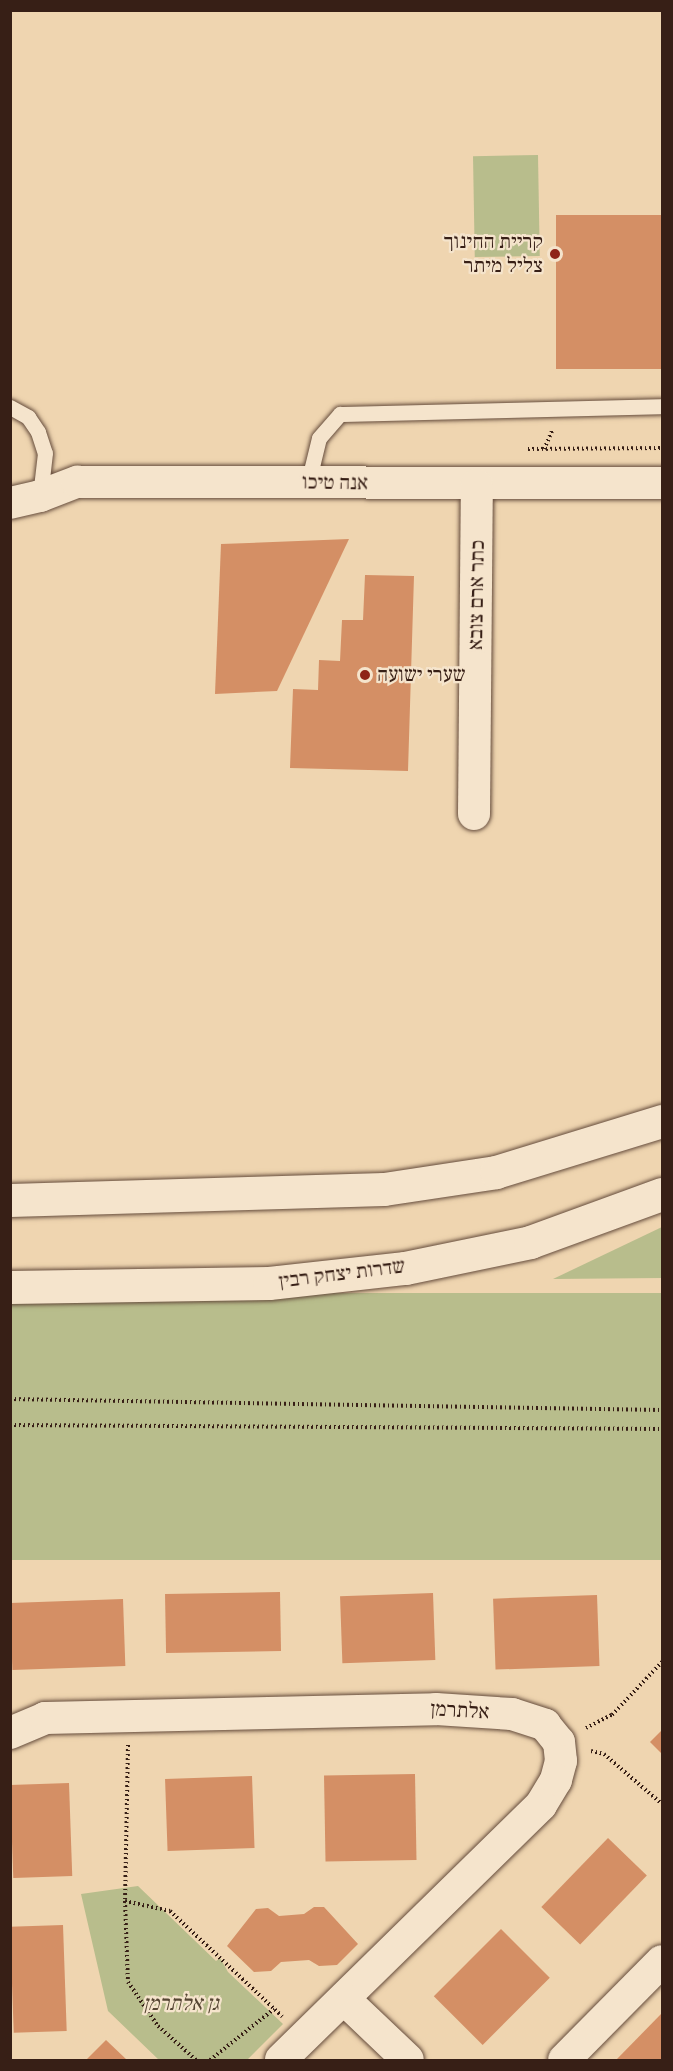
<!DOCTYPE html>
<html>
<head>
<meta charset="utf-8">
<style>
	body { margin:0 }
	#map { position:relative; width:673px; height:2071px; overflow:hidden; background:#efd5b0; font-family:"IM FELL DW Pica","Frank Ruhl Libre",serif }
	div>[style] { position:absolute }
	.green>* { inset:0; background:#b8bd8c; transform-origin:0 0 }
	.building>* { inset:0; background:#d48f65; transform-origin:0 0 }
	.path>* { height:4px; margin-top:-2px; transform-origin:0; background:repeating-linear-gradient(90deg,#371f16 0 1.5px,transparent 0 4.5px) }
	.roads { filter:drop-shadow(0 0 2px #654c3c) drop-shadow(0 0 2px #654c3c) }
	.lane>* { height:15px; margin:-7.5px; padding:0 7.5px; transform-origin:7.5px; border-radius:7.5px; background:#f5e4cc }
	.street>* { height:32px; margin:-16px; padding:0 16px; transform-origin:16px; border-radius:16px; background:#f5e4cc }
	.secondary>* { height:33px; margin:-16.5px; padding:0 16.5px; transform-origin:16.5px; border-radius:16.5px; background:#f5e4cc }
	.dots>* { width:16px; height:16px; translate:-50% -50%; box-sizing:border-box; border:3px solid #f5e4cc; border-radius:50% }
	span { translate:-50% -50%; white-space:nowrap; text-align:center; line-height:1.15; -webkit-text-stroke:4.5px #f5e4cc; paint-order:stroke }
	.poi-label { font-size:21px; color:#371f16 }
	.right { translate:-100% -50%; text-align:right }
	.left { translate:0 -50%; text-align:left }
	.street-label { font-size:21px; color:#371f16 }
	.park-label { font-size:21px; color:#574634; font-style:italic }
	.frame { position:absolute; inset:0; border:12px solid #371f16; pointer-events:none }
</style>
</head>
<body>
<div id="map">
	<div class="green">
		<div style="left:538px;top:155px;width:101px;height:65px;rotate:89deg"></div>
		<div style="clip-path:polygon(662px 1227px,662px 1278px,553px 1279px)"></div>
		<div style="left:662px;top:1293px;width:267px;height:652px;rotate:90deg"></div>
		<div style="clip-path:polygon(138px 1886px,216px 1961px,220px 1958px,228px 1972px,283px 2024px,247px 2060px,159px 2060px,108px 2011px,81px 1894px)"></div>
	</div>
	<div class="building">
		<div style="left:662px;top:215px;width:154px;height:106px;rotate:90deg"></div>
		<div style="clip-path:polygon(349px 539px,277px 691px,215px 694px,221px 544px)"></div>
		<div style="clip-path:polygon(365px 575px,414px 576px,408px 771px,290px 768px,293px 689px,318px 690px,319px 660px,340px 661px,342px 620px,363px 620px)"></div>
		<div style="left:280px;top:1592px;width:59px;height:115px;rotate:89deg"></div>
		<div style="left:433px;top:1593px;width:67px;height:93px;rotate:88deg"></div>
		<div style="left:597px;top:1595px;width:71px;height:104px;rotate:88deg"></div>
		<div style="left:123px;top:1599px;width:67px;height:113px;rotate:88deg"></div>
		<div style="clip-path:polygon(662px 1730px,662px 1754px,650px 1742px)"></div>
		<div style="left:415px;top:1774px;width:86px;height:91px;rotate:89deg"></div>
		<div style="left:252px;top:1776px;width:72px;height:87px;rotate:88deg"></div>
		<div style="left:69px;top:1783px;width:93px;height:59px;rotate:88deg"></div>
		<div style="left:608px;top:1838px;width:54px;height:96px;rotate:44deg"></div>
		<div style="clip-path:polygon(314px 1907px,324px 1907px,358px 1944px,337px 1965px,319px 1966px,309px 1960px,281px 1962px,271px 1971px,254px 1972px,227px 1946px,256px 1909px,268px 1908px,279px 1916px,304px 1914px)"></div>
		<div style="left:63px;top:1925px;width:106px;height:53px;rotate:88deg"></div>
		<div style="left:501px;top:1929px;width:69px;height:95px;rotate:45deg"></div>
		<div style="clip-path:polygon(662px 2013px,662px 2060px,618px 2060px,617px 2059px)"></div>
		<div style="clip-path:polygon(106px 2040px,127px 2060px,86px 2060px)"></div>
	</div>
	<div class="path">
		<div style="left:528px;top:449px;width:134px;rotate:-0.4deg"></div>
		<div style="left:544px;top:449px;width:20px;rotate:-66deg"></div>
		<div style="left:10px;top:1399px;width:652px;rotate:0.97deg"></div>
		<div style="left:10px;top:1425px;width:652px;rotate:0.35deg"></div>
		<div style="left:586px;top:1728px;width:29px;rotate:-27deg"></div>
		<div style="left:612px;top:1715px;width:73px;rotate:-46.7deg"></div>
		<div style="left:128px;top:1745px;width:156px;rotate:91.1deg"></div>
		<div style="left:125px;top:1901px;width:46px;rotate:12.5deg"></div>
		<div style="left:170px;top:1911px;width:154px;rotate:43.2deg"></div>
		<div style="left:591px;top:1751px;width:13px;rotate:13deg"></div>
		<div style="left:604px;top:1754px;width:77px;rotate:40.8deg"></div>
		<div style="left:125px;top:1901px;width:81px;rotate:87.9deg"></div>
		<div style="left:128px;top:1982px;width:53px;rotate:55.7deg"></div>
		<div style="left:158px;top:2026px;width:51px;rotate:41.8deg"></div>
		<div style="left:210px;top:2060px;width:82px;rotate:-38.6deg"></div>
	</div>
	<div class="roads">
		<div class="lane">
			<div style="left:10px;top:407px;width:21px;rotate:29deg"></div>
			<div style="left:28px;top:417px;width:18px;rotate:56deg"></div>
			<div style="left:38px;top:432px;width:22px;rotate:72deg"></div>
			<div style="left:45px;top:453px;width:43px;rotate:96.6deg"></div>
			<div style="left:308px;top:483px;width:46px;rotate:-76.3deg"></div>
			<div style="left:319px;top:438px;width:32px;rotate:-49deg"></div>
			<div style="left:340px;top:414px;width:322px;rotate:-1.4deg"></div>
		</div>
		<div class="street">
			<div style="left:10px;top:503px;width:31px;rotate:-13deg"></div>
			<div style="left:40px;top:496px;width:40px;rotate:-21deg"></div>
			<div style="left:77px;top:482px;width:585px;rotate:0.1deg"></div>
			<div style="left:474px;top:814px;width:329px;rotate:-89.5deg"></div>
			<div style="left:10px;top:1733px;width:38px;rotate:-23deg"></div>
			<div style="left:45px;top:1718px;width:391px;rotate:-1.3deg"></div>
			<div style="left:436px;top:1709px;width:76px;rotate:3.8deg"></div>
			<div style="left:512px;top:1714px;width:35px;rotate:18deg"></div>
			<div style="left:545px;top:1725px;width:22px;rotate:51deg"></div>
			<div style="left:559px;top:1742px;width:19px;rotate:84deg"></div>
			<div style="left:561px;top:1761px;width:20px;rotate:105deg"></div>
			<div style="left:556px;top:1780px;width:29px;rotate:121deg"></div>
			<div style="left:541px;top:1805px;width:364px;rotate:135.6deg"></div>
			<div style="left:344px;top:1999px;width:88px;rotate:43.6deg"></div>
			<div style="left:564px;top:2060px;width:139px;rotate:-45.3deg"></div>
		</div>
		<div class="secondary">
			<div style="left:10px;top:1200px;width:374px;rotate:-1.7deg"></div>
			<div style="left:384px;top:1189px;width:113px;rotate:-8.6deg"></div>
			<div style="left:496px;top:1172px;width:174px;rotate:-17.1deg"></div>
			<div style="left:10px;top:1287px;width:259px;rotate:-0.9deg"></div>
			<div style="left:269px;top:1283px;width:137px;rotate:-6.3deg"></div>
			<div style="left:405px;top:1268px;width:128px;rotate:-11.7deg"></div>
			<div style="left:530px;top:1242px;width:140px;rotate:-20deg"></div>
		</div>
	</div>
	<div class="dots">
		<div style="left:555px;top:254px;background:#8f2418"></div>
		<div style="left:365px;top:675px;background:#8f2418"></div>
	</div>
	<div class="poi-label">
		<span class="right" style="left:543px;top:254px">קריית החינוך<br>צליל מיתר</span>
		<span class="left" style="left:377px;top:675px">שערי ישועה</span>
	</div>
	<div class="street-label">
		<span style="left:335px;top:483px;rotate:1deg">אנה טיכו</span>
		<span style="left:477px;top:595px;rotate:-89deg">כתר ארם צובא</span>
		<span style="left:342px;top:1274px;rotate:-7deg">שדרות יצחק רבין</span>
		<span style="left:460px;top:1711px;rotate:3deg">אלתרמן</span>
	</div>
	<div class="park-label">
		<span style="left:181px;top:2004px">גן אלתרמן</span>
	</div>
	<div class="frame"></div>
</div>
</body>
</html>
